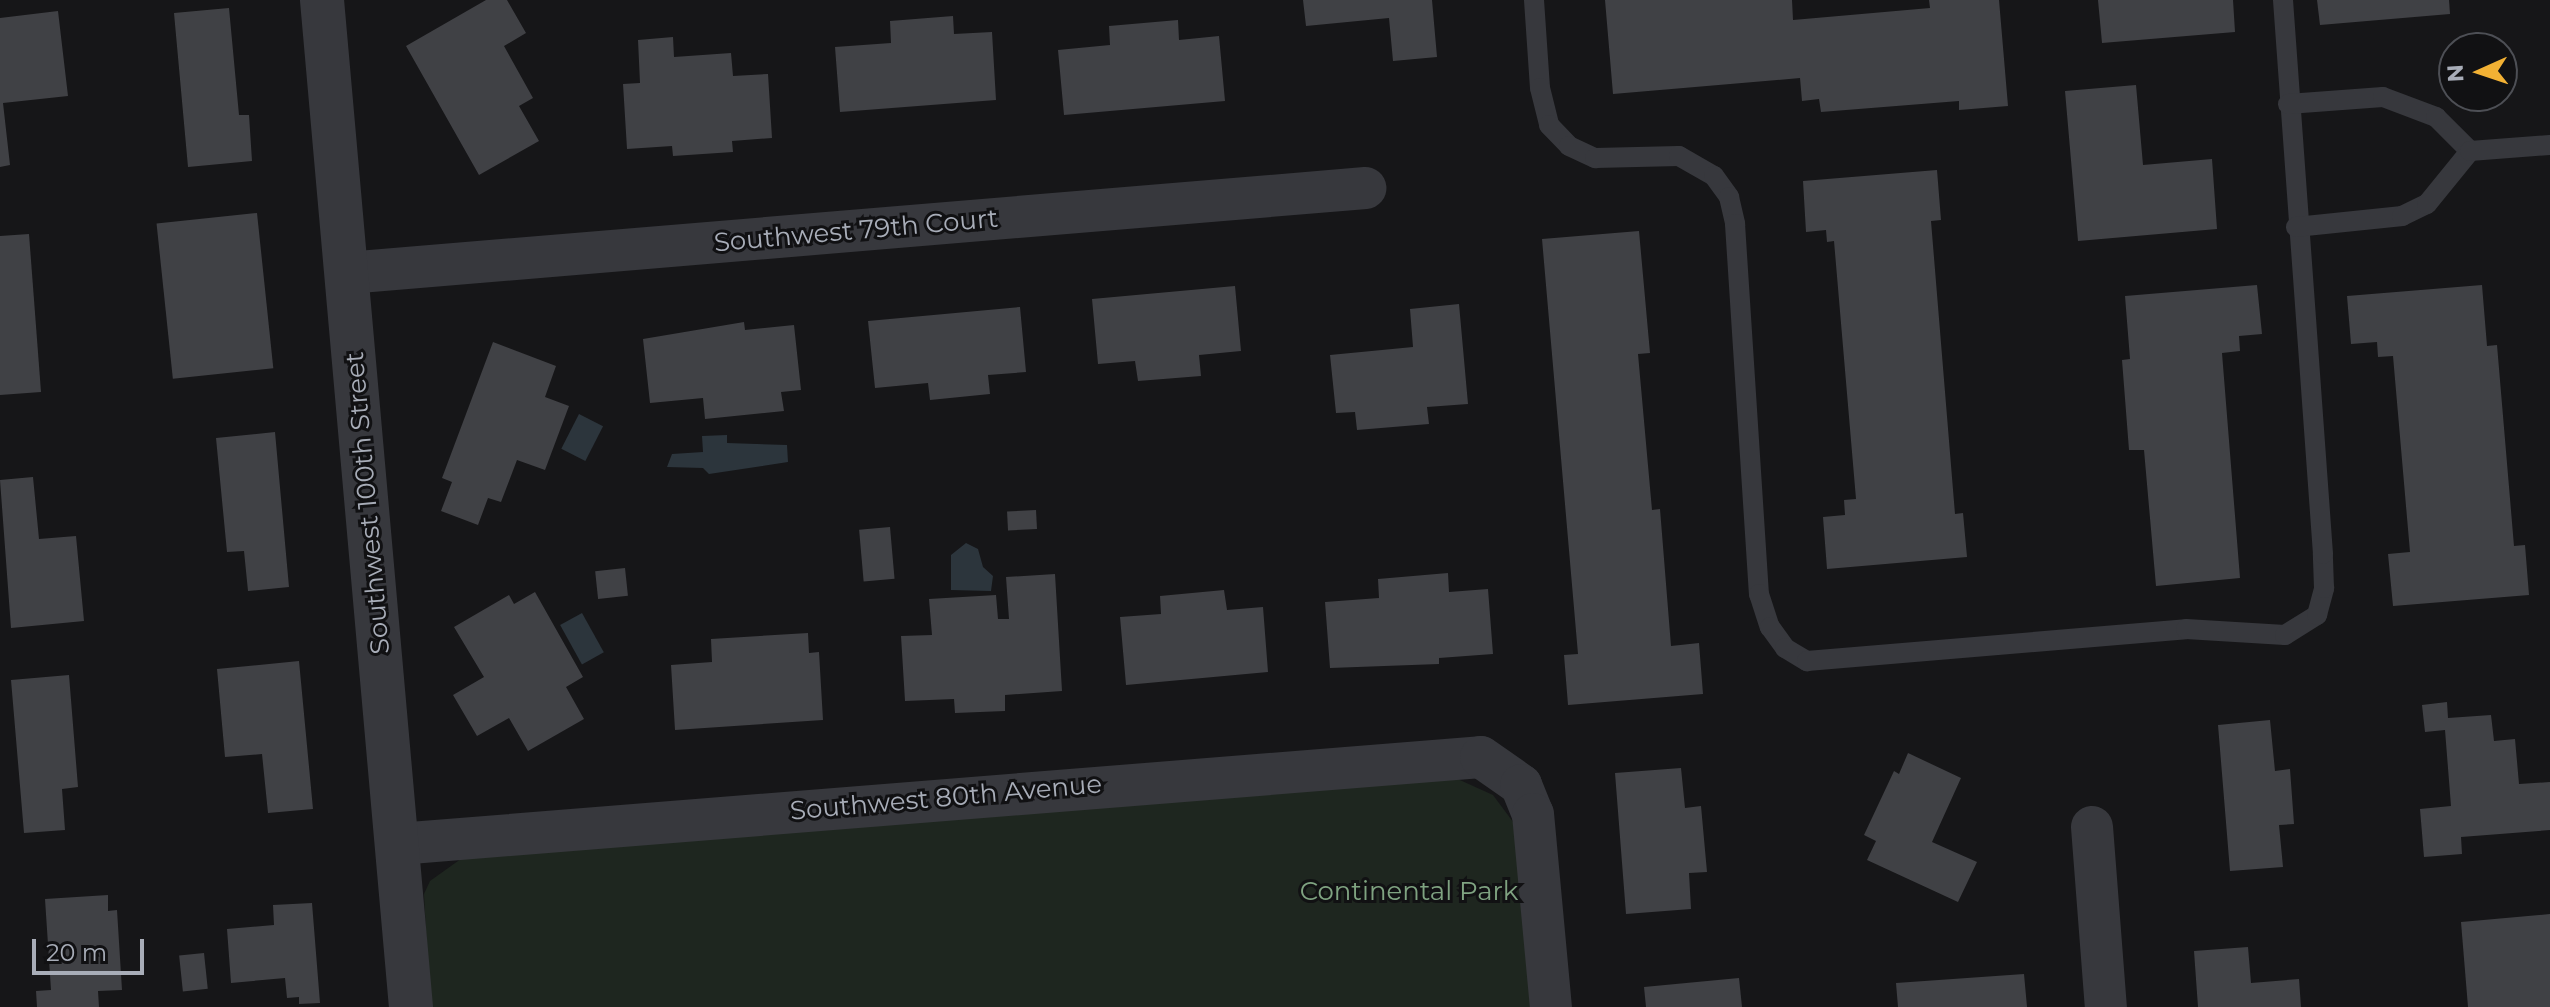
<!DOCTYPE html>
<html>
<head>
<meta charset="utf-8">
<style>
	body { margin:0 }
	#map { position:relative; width:2550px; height:1007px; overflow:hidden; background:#161618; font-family:Montserrat,sans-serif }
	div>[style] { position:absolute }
	.green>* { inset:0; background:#1e261f }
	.water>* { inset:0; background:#2c353c; transform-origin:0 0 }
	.building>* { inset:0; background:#404145; transform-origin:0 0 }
	.service>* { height:20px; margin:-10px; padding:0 10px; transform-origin:10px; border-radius:10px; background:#37383d }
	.minor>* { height:42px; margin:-21px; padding:0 21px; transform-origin:21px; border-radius:21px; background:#37383d }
	.tertiary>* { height:44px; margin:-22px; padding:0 22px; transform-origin:22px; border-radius:22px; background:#37383d }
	span { translate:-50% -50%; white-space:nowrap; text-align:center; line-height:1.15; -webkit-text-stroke:6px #111113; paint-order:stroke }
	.street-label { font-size:26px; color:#a8adb8 }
	.park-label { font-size:26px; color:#7fa381 }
	.north { position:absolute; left:2438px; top:32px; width:80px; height:80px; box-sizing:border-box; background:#111113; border:2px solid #4d4f55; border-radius:50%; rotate:267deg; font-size:22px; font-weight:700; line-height:32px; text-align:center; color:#a8adb8 }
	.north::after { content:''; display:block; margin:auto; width:28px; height:36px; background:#f2b134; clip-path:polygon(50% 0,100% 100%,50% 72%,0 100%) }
	.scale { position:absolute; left:32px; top:939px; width:112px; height:36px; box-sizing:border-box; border:4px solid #a8adb8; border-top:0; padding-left:10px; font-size:24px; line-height:28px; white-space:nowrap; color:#a8adb8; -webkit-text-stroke:6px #111113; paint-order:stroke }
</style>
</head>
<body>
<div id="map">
	<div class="green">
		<div style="clip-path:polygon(1451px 776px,1493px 795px,1519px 830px,1534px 1007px,430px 1007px,424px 894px,430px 881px,465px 856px)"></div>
	</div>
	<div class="water">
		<div style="left:579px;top:414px;width:27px;height:39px;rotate:27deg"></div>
		<div style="clip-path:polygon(727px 435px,727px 443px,787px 445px,788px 462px,709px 474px,703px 468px,667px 467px,672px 454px,703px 452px,702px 436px)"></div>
		<div style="clip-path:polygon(966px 543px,978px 549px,983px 567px,993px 576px,991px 591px,951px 590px,951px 555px)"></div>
		<div style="left:582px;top:613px;width:45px;height:25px;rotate:61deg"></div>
	</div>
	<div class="building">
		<div style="clip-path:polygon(486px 0,507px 0,526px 33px,504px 46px,533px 98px,519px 106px,539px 141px,479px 175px,406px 46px)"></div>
		<div style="clip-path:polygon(1303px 0,1432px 0,1437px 57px,1393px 61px,1389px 18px,1306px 26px)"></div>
		<div style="clip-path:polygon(1605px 0,1792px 0,1793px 20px,1930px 8px,1929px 0,1999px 0,2008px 106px,1959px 110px,1959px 101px,1821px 112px,1819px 99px,1802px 101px,1800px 78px,1613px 94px)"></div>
		<div style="clip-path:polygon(2098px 0,2233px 0,2235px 32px,2102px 43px)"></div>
		<div style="clip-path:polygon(2317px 0,2449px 0,2450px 14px,2320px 25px)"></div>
		<div style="clip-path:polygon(229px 8px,239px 115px,249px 115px,252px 161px,188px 167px,174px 13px)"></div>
		<div style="clip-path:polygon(58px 11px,68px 96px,3px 103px,10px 165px,0 167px,0 18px)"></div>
		<div style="clip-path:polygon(953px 16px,954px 34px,992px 32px,996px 100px,840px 112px,835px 47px,891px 43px,890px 21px)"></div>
		<div style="clip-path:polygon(1178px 20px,1179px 40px,1219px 36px,1225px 101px,1064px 115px,1058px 50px,1110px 45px,1109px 26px)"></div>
		<div style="clip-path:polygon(673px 37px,674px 57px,731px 53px,733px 76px,768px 74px,772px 138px,732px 141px,733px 152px,673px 156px,672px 146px,627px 149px,623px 84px,640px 83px,638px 40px)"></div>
		<div style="clip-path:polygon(2136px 85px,2143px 165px,2212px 159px,2217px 229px,2078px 241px,2065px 91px)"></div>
		<div style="clip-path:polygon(1937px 170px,1941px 220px,1931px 221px,1955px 514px,1963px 513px,1967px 557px,1827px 569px,1823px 517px,1845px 515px,1844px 500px,1856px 499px,1834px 241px,1827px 242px,1826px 230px,1806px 232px,1803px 181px)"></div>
		<div style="left:257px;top:213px;width:156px;height:101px;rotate:84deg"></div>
		<div style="clip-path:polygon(1639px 231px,1650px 353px,1638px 354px,1652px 510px,1660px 509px,1671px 646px,1699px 643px,1703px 694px,1568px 705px,1564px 655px,1578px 654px,1542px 239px)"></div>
		<div style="clip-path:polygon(29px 234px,41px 392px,0 395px,0 236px)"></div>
		<div style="clip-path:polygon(2257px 285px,2262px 334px,2239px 336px,2240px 351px,2222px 353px,2240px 578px,2156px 586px,2144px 450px,2129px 450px,2122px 360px,2130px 359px,2125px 296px)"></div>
		<div style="clip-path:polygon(2482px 285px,2487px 346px,2497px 345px,2514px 546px,2525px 545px,2529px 595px,2393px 606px,2388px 554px,2410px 552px,2393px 356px,2378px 357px,2377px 342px,2351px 344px,2347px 296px)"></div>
		<div style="clip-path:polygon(1235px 286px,1241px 351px,1199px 355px,1201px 376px,1138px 381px,1135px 361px,1098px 364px,1092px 299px)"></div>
		<div style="clip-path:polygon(1459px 304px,1468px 404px,1427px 407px,1429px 424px,1357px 430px,1355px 412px,1336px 413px,1330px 355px,1413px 347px,1410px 309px)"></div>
		<div style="clip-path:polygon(1020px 307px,1026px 372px,988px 375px,990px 394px,930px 400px,928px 383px,875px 388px,868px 321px)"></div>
		<div style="clip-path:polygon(744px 322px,745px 330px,794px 325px,801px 390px,781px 392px,784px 411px,705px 419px,703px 398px,650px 403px,643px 339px)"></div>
		<div style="clip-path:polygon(493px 342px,556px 366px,545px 397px,569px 406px,545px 470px,517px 460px,501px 502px,488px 498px,478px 525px,441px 511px,452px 482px,442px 478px)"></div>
		<div style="clip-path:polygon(275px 432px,289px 587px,248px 591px,244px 551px,227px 552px,216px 438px)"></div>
		<div style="clip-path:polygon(33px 477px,39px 539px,76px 536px,84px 621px,11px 628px,0 480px)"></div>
		<div style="left:1036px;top:510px;width:19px;height:29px;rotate:87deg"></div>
		<div style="left:890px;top:527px;width:52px;height:31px;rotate:85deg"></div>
		<div style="left:625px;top:568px;width:28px;height:30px;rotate:84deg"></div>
		<div style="clip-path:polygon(1448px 573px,1449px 592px,1488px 589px,1493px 654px,1439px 658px,1439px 664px,1330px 668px,1325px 602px,1379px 598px,1378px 579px)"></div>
		<div style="clip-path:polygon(1055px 574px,1062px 691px,1005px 695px,1005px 711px,955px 713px,954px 699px,905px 701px,901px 636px,932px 635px,929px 599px,996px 595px,998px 619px,1009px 619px,1006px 577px)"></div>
		<div style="clip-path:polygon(1224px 590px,1227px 610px,1263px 607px,1268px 672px,1126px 685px,1120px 617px,1161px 614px,1160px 596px)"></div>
		<div style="clip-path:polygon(535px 592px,583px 677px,566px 687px,584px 719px,528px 751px,509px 718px,477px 736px,453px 695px,484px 677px,454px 627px,509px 595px,514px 604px)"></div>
		<div style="clip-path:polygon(808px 633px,809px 653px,819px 652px,823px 720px,675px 730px,671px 665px,712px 662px,711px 639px)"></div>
		<div style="clip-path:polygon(299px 661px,313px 809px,268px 813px,262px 754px,225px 757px,217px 669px)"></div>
		<div style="clip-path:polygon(69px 675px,78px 787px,62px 789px,65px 830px,24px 833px,11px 680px)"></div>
		<div style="clip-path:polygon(2447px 702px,2448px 718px,2491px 715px,2494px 741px,2515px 739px,2519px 784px,2550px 782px,2550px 830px,2461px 837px,2462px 854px,2424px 857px,2420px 809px,2451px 806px,2445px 730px,2425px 732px,2422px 705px)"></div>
		<div style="clip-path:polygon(2270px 720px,2275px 771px,2290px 769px,2294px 824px,2279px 825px,2283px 867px,2230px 871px,2218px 725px)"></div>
		<div style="clip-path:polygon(1908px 753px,1961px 778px,1932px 842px,1977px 862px,1958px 902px,1867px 860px,1876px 841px,1864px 835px,1894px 771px,1899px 774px)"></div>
		<div style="clip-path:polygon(1681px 768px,1685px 808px,1701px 806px,1707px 872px,1689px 873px,1691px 909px,1626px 914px,1615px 773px)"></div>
		<div style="clip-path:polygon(108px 895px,108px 911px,117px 910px,122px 990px,98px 991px,99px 1007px,37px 1007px,36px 991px,51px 990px,45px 899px)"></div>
		<div style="clip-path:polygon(312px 903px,320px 1003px,299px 1004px,299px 997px,287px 998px,285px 978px,231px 983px,227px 929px,274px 925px,273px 905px)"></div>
		<div style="clip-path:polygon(2550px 914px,2550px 1007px,2468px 1007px,2461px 922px)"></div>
		<div style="clip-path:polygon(2248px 947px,2251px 983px,2299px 979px,2301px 1007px,2198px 1007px,2194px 951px)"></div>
		<div style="left:204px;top:953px;width:36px;height:25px;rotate:84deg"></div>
		<div style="clip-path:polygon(2024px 974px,2027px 1007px,1898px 1007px,1896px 983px)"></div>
		<div style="clip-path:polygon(1739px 978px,1742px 1007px,1646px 1007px,1644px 987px)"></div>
	</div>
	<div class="service">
		<div style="left:1534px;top:0;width:88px;rotate:86.1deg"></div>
		<div style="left:1540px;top:88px;width:38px;rotate:76deg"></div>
		<div style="left:1549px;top:125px;width:29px;rotate:46deg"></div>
		<div style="left:1569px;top:146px;width:29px;rotate:25deg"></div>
		<div style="left:1595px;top:158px;width:84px;rotate:-1.4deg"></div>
		<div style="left:1679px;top:156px;width:40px;rotate:29.7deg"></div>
		<div style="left:1714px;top:176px;width:26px;rotate:54deg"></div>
		<div style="left:1729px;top:197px;width:28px;rotate:77deg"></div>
		<div style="left:1735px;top:224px;width:371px;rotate:86.3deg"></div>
		<div style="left:1759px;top:594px;width:35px;rotate:72deg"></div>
		<div style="left:1770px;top:627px;width:26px;rotate:54deg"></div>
		<div style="left:1785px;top:648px;width:26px;rotate:31deg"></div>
		<div style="left:1807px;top:661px;width:380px;rotate:-4.8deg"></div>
		<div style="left:2186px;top:629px;width:99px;rotate:3.5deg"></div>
		<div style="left:2285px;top:635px;width:38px;rotate:-32deg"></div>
		<div style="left:2317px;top:615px;width:28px;rotate:-75deg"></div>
		<div style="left:2324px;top:588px;width:34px;rotate:-92deg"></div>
		<div style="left:2323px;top:554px;width:555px;rotate:-94.13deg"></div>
		<div style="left:2288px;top:104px;width:95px;rotate:-4.2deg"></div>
		<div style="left:2383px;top:97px;width:57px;rotate:20.7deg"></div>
		<div style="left:2436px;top:117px;width:48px;rotate:45deg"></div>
		<div style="left:2296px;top:227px;width:107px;rotate:-5.9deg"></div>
		<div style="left:2402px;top:216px;width:28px;rotate:-26deg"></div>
		<div style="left:2427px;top:204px;width:68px;rotate:-50.9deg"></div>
		<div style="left:2470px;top:151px;width:80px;rotate:-4.3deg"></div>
	</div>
	<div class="minor">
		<div style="left:347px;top:273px;width:1022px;rotate:-4.77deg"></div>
		<div style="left:2092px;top:827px;width:181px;rotate:85.6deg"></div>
		<div style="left:398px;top:844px;width:1086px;rotate:-4.59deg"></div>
		<div style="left:1481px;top:757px;width:49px;rotate:35deg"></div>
		<div style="left:1521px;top:785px;width:31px;rotate:68deg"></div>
		<div style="left:1533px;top:814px;width:194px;rotate:84.7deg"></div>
	</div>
	<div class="tertiary">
		<div style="left:322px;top:0;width:1011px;rotate:84.95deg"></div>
	</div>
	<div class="street-label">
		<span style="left:856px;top:231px;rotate:-5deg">Southwest 79th Court</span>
		<span style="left:368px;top:503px;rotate:-95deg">Southwest 100th Street</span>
		<span style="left:946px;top:798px;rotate:-5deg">Southwest 80th Avenue</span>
	</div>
	<div class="park-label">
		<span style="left:1409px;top:892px">Continental Park</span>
	</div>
	<div class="north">N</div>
	<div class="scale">20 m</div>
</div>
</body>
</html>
